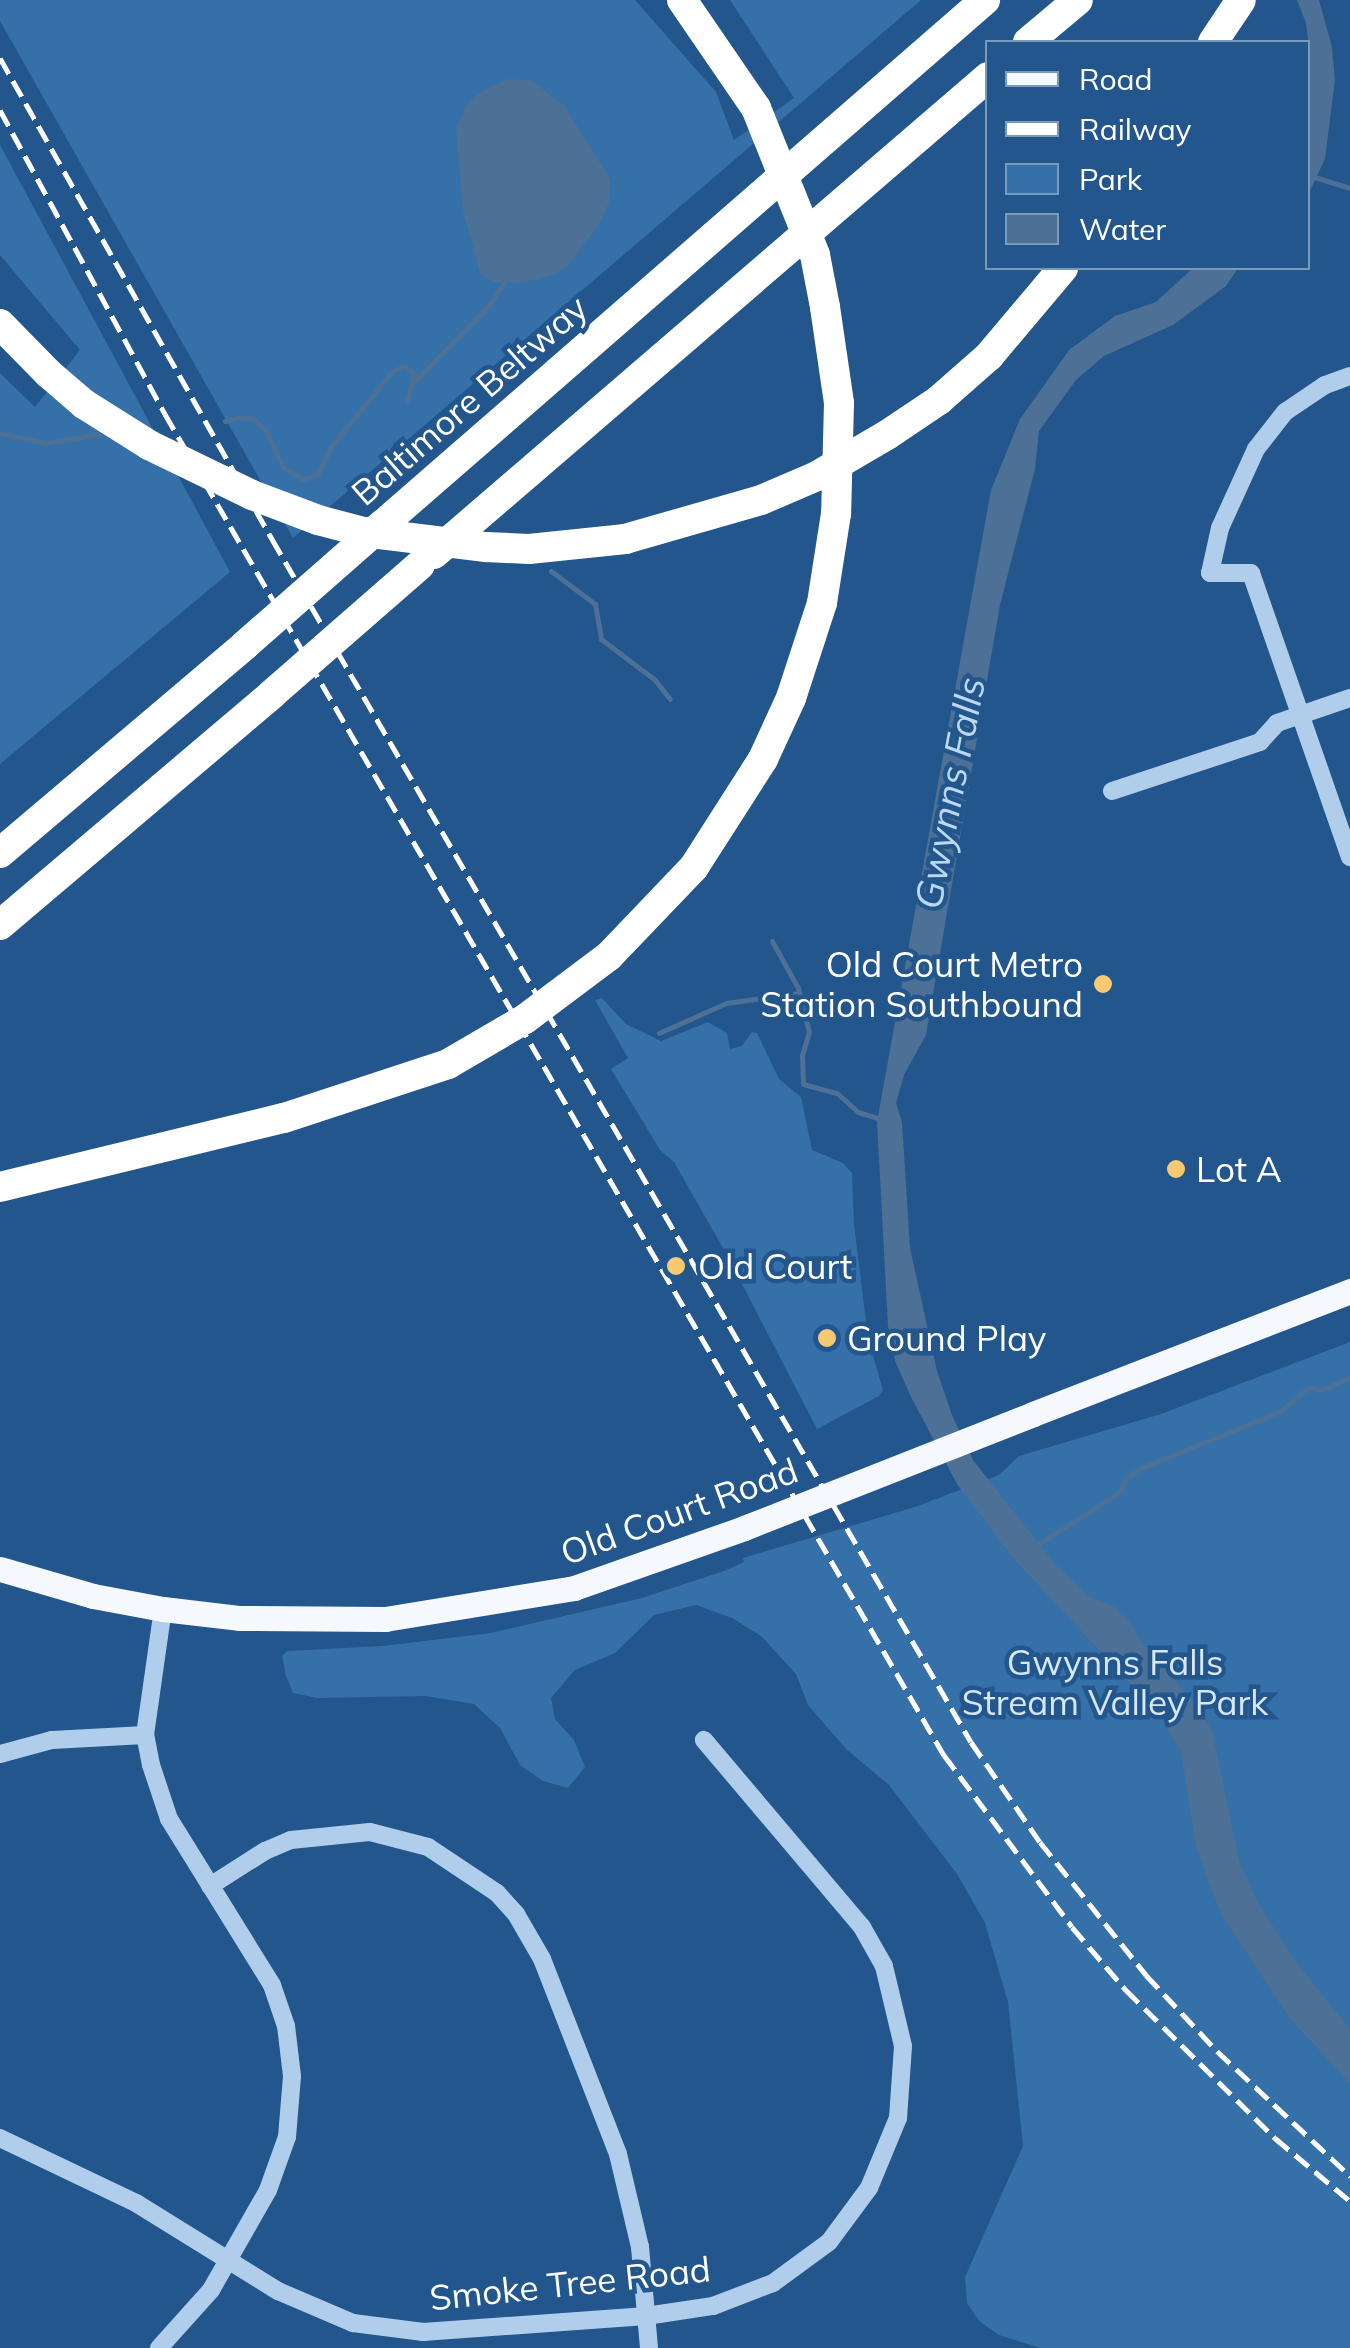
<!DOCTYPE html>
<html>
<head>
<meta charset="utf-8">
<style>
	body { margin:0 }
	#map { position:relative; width:1350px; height:2348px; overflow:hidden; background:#22568c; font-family:Mulish,sans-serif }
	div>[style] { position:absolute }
	.green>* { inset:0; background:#3670a9 }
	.water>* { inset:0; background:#4c7096 }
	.stream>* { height:5px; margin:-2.5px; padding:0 2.5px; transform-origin:2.5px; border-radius:2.5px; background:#4c7096 }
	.minor>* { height:18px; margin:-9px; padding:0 9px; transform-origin:9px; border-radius:9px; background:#b0ceeb }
	.major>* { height:25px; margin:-12.5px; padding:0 12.5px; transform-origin:12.5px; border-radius:12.5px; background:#f5f9fe }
	.highway>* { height:30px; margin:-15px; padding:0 15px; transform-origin:15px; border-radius:15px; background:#fff }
	.rail>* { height:5px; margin-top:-2.5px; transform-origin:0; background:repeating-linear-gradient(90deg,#fff 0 18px,transparent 0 26px) }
	.major-bridge>* { height:25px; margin:-12.5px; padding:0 12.5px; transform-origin:12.5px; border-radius:12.5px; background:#f5f9fe }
	.highway-bridge>* { height:30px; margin:-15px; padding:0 15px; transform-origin:15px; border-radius:15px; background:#fff }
	.dots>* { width:28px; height:28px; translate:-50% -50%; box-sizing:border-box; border:5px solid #22568c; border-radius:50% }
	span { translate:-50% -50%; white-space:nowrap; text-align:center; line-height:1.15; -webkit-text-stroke:9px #22568c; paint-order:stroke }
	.street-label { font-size:35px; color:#fff }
	.poi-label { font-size:35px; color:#fff }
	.right { translate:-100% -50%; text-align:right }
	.left { translate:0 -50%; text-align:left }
	.park-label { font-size:35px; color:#d5e7f8 }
	.water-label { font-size:38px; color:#bcd7f2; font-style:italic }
	.legend { position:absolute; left:985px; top:40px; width:325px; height:230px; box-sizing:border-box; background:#22568c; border:2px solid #7a9aba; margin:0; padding:12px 18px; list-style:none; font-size:30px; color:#fff }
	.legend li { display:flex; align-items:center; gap:20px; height:50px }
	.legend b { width:50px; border:2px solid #7a9aba }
</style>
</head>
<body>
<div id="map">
	<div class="green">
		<div style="clip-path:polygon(0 0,635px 0,716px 92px,734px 140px,794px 98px,730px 0,921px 0,293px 538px,0 21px)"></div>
		<div style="clip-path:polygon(0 145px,230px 572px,0 764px,0 373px,35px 407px,80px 350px,0 255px)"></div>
		<div style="clip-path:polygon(602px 998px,626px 1024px,661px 1041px,708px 1022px,727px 1033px,730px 1049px,742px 1046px,752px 1032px,757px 1033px,779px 1079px,801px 1097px,812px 1150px,843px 1163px,852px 1173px,854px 1224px,868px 1338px,883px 1390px,879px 1396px,817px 1429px,727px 1255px,674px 1162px,660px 1150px,611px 1069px,628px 1058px,595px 1000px)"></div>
		<div style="clip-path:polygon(1350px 1342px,1350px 2348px,1040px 2348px,999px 2335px,979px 2321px,967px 2303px,965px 2277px,1023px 2146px,1008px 2002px,985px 1923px,957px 1874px,889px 1785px,846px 1749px,808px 1705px,796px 1674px,761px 1636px,732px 1618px,696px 1605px,654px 1615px,615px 1653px,575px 1670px,551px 1698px,555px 1719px,574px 1740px,585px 1767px,568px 1788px,543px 1781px,520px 1765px,500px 1728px,474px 1704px,425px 1696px,317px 1698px,293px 1693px,286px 1676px,282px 1656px,287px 1651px,383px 1646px,491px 1633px,642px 1598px,724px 1571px,744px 1562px,743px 1558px,915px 1507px,999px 1475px,1019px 1456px,1161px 1414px)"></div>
	</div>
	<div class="water">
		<div style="clip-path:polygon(1297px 0,1319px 0,1332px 47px,1335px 80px,1325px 159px,1308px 195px,1310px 56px,1306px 23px)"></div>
		<div style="clip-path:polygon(507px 79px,530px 80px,564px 105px,610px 179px,610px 200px,602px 219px,570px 264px,553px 275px,522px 283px,493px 282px,480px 273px,463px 211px,456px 129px,466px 106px,478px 94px)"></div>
		<div style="clip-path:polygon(1193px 268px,1238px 268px,1226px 286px,1173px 325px,1104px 356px,1076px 380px,1039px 431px,1035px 469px,1000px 605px,926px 1035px,904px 1075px,896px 1103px,902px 1122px,910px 1248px,937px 1371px,952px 1415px,973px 1460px,1055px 1564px,1089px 1596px,1113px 1606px,1128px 1620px,1145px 1647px,1198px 1707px,1212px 1731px,1240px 1864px,1257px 1901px,1296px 1962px,1350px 2029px,1350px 2083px,1290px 2019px,1221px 1914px,1196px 1847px,1181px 1751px,1156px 1711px,1012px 1557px,957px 1484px,911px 1397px,895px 1361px,888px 1326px,877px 1122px,991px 490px,1020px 419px,1069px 350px,1115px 316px,1156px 302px)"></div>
	</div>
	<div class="stream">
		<div style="left:1308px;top:175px;width:44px;rotate:17.2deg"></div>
		<div style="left:413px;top:383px;width:107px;rotate:-45.4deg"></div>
		<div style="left:488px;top:307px;width:30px;rotate:-57deg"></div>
		<div style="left:225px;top:421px;width:15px;rotate:-16deg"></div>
		<div style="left:239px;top:417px;width:14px;rotate:8deg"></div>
		<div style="left:253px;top:419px;width:16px;rotate:40deg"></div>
		<div style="left:265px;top:429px;width:42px;rotate:64.7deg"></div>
		<div style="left:283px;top:467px;width:23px;rotate:31deg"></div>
		<div style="left:303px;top:479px;width:15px;rotate:-16deg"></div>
		<div style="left:317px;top:475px;width:31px;rotate:-63deg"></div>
		<div style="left:331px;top:447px;width:97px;rotate:-51.2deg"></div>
		<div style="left:392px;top:371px;width:14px;rotate:-21deg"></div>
		<div style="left:405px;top:366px;width:12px;rotate:42deg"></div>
		<div style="left:414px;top:374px;width:27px;rotate:105deg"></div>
		<div style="left:0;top:433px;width:46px;rotate:12.5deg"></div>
		<div style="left:45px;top:443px;width:54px;rotate:-9.6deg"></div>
		<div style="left:551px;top:571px;width:55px;rotate:36.9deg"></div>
		<div style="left:595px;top:604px;width:36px;rotate:80deg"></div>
		<div style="left:601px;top:639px;width:68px;rotate:37.2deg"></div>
		<div style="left:655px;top:680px;width:24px;rotate:52deg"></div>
		<div style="left:772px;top:941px;width:54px;rotate:61deg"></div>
		<div style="left:798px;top:988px;width:45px;rotate:76deg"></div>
		<div style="left:809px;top:1032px;width:24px;rotate:107deg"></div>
		<div style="left:802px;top:1055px;width:29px;rotate:88deg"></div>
		<div style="left:803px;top:1084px;width:35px;rotate:15deg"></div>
		<div style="left:837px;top:1093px;width:28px;rotate:42deg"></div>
		<div style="left:858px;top:1112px;width:24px;rotate:17deg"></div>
		<div style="left:659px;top:1033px;width:73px;rotate:-24.1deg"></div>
		<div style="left:726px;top:1003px;width:74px;rotate:-7.8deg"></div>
		<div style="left:1035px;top:1546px;width:101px;rotate:-32.4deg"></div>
		<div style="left:1120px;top:1492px;width:13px;rotate:-67deg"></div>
		<div style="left:1125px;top:1480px;width:18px;rotate:-38deg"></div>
		<div style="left:1139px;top:1469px;width:153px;rotate:-22.2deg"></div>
		<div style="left:1281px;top:1411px;width:37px;rotate:-41deg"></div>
		<div style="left:1309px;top:1387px;width:13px;rotate:13deg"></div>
		<div style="left:1322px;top:1390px;width:31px;rotate:-25deg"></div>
	</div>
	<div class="minor">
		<div style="left:1350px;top:376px;width:27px;rotate:160deg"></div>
		<div style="left:1325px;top:385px;width:48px;rotate:146deg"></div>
		<div style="left:1285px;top:412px;width:47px;rotate:128.1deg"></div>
		<div style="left:1256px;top:449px;width:87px;rotate:114.5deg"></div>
		<div style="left:1220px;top:528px;width:46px;rotate:102.5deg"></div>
		<div style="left:1210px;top:573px;width:41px"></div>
		<div style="left:1251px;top:573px;width:301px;rotate:70.8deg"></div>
		<div style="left:1112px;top:791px;width:156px;rotate:-18.3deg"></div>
		<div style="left:1260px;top:742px;width:25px;rotate:-48deg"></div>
		<div style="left:1277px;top:723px;width:77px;rotate:-18.9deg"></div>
		<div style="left:0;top:1754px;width:54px;rotate:-15.1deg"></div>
		<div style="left:52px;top:1740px;width:93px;rotate:-3.1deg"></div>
		<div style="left:210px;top:1886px;width:65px;rotate:-32.5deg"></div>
		<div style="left:265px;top:1851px;width:28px;rotate:-23deg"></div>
		<div style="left:291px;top:1840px;width:79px;rotate:-5.8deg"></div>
		<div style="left:370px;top:1832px;width:60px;rotate:14.5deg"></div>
		<div style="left:428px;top:1847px;width:83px;rotate:33.7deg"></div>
		<div style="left:497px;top:1893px;width:28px;rotate:48deg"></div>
		<div style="left:516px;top:1914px;width:52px;rotate:60deg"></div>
		<div style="left:542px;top:1959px;width:209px;rotate:68.7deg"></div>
		<div style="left:618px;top:2154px;width:96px;rotate:76.7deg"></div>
		<div style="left:640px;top:2247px;width:101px;rotate:84.9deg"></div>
		<div style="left:0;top:2138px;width:151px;rotate:25.5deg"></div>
		<div style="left:136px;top:2203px;width:167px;rotate:31.8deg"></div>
		<div style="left:278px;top:2291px;width:82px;rotate:23.1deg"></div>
		<div style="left:353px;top:2323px;width:71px;rotate:7.3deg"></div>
		<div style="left:423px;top:2332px;width:224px;rotate:-4.1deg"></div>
		<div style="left:646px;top:2316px;width:68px;rotate:-8.5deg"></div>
		<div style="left:713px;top:2306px;width:64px;rotate:-21deg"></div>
		<div style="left:773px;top:2283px;width:69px;rotate:-36.2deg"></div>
		<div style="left:829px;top:2242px;width:67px;rotate:-53.5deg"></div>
		<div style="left:869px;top:2188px;width:76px;rotate:-67.5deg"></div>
		<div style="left:898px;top:2118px;width:72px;rotate:-86deg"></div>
		<div style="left:903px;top:2046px;width:82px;rotate:-103.4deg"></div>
		<div style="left:884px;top:1966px;width:45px;rotate:-119.4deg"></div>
		<div style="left:862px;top:1927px;width:245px;rotate:-130.2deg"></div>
		<div style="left:159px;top:2348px;width:78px;rotate:-48.1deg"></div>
		<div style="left:211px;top:2290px;width:115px;rotate:-60.3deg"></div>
		<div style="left:268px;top:2190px;width:56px;rotate:-70.3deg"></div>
		<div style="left:287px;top:2137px;width:61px;rotate:-85.3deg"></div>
		<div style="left:292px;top:2076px;width:50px;rotate:-96.8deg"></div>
		<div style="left:286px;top:2026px;width:43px;rotate:-108.9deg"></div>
		<div style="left:272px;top:1985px;width:195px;rotate:-121.8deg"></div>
		<div style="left:169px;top:1819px;width:57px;rotate:-108.4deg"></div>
		<div style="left:151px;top:1765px;width:31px;rotate:-101deg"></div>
		<div style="left:145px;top:1735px;width:127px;rotate:-81.9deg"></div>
	</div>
	<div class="major">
		<div style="left:1033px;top:1414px;width:340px;rotate:-21.2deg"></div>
		<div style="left:0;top:1569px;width:97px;rotate:16.2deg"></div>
		<div style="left:93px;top:1596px;width:71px;rotate:10.5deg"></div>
		<div style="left:163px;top:1609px;width:78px;rotate:6.7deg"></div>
		<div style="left:240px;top:1618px;width:145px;rotate:0.4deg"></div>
		<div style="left:385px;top:1619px;width:192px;rotate:-9.3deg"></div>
		<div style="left:574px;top:1588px;width:180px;rotate:-19.4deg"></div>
	</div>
	<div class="highway">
		<div style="left:682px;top:0;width:131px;rotate:55.6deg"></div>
		<div style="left:1028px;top:42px;width:65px;rotate:-40deg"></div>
		<div style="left:1213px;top:42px;width:50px;rotate:-56.3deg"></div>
		<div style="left:0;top:324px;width:69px;rotate:45.6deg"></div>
		<div style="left:390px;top:518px;width:789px;rotate:-41.04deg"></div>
		<div style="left:625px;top:539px;width:141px;rotate:-16deg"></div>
		<div style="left:761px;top:500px;width:61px;rotate:-23.2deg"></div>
		<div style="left:817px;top:476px;width:81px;rotate:-30.4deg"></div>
		<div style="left:887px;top:435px;width:63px;rotate:-33.9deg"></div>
		<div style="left:939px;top:400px;width:67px;rotate:-41.3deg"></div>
		<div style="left:989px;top:356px;width:115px;rotate:-49.9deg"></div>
		<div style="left:434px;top:554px;width:731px;rotate:-40.73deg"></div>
		<div style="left:0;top:853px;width:321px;rotate:-40.3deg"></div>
		<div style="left:0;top:925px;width:357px;rotate:-40.3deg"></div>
		<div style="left:609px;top:956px;width:123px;rotate:-46.3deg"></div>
		<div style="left:694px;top:867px;width:128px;rotate:-57.4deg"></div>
		<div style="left:763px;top:759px;width:67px;rotate:-65.3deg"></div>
		<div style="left:791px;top:698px;width:100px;rotate:-71.9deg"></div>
		<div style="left:822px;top:603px;width:90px;rotate:-81.1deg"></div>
		<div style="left:0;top:1187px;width:292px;rotate:-13.7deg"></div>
		<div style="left:284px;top:1118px;width:173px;rotate:-18.2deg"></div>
	</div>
	<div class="rail">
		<div style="left:0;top:58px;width:553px;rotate:60.51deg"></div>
		<div style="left:272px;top:539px;width:1391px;rotate:59.84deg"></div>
		<div style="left:971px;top:1742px;width:121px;rotate:55.4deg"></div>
		<div style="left:1040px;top:1842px;width:170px;rotate:51.4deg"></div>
		<div style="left:1146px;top:1975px;width:104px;rotate:46.9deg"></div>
		<div style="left:1217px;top:2051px;width:183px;rotate:43.2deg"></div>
		<div style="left:0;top:110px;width:346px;rotate:61.5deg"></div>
		<div style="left:165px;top:414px;width:1551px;rotate:59.85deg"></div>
		<div style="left:944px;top:1755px;width:214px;rotate:53.3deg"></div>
		<div style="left:1072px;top:1927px;width:83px;rotate:49.4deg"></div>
		<div style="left:1126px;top:1990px;width:210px;rotate:44.8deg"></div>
		<div style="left:1275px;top:2138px;width:98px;rotate:40deg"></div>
	</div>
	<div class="major-bridge">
		<div style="left:744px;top:1528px;width:311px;rotate:-21.5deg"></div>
	</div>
	<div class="highway-bridge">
		<div style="left:756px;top:108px;width:158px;rotate:68.1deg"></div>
		<div style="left:815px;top:255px;width:53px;rotate:79.1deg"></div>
		<div style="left:825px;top:307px;width:97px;rotate:81.7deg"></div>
		<div style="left:839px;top:403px;width:111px;rotate:91.5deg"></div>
		<div style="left:48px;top:373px;width:48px;rotate:40.7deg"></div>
		<div style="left:84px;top:404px;width:77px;rotate:32.2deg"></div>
		<div style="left:149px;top:445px;width:114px;rotate:25.9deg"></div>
		<div style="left:252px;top:495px;width:71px;rotate:20.7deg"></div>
		<div style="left:318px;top:520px;width:47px;rotate:14.9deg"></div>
		<div style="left:363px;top:532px;width:124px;rotate:7deg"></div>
		<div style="left:486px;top:547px;width:43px;rotate:2.7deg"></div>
		<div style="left:529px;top:549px;width:97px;rotate:-5.9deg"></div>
		<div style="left:245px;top:645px;width:185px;rotate:-41.3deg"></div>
		<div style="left:272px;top:694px;width:196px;rotate:-41.1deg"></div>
		<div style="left:448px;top:1064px;width:89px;rotate:-30.3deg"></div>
		<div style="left:525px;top:1019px;width:105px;rotate:-36.9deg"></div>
	</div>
	<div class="dots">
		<div style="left:1103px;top:984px;background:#f7ca72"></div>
		<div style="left:1176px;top:1169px;background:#f7ca72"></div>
		<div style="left:676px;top:1266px;background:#f7ca72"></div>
		<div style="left:827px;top:1338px;background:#f7ca72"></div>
	</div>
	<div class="street-label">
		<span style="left:469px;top:400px;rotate:-41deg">Baltimore Beltway</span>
		<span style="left:679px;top:1511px;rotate:-20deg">Old Court Road</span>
		<span style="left:570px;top:2283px;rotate:-6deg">Smoke Tree Road</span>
	</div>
	<div class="poi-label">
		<span class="right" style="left:1083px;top:984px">Old Court Metro<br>Station Southbound</span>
		<span class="left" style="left:1196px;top:1169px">Lot A</span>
		<span class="left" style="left:698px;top:1266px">Old Court</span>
		<span class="left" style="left:847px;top:1338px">Ground Play</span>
	</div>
	<div class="park-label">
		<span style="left:1115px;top:1682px">Gwynns Falls<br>Stream Valley Park</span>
	</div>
	<div class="water-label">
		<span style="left:950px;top:793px;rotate:-79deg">Gwynns Falls</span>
	</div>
	<ul class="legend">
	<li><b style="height:12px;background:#f5f9fe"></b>Road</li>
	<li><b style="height:12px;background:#fff"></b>Railway</li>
	<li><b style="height:28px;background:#3670a9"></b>Park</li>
	<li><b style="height:28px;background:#4c7096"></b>Water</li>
	</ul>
</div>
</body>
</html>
